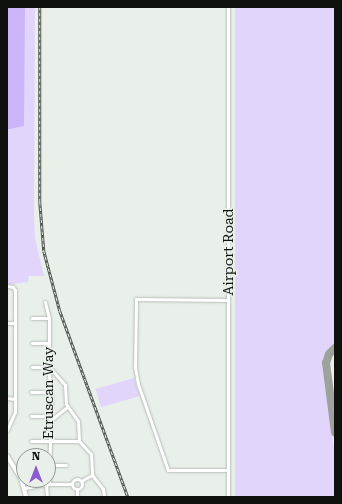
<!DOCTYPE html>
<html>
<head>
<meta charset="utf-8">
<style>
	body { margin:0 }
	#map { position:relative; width:342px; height:504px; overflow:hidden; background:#e9f0e9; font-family:"Roboto Serif",serif }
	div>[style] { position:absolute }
	.green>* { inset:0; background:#e2d5fc; transform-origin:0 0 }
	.water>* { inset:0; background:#ccb5f8 }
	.taxiway>* { height:8px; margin:-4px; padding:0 4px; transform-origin:4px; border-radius:4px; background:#9da29d }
	.roads { filter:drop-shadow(0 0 1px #b6bcb6) drop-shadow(0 0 1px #b6bcb6) }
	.minor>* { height:3px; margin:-1.5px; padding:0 1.5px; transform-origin:1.5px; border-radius:1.5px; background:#fff }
	.minor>.ring { margin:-1.5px; padding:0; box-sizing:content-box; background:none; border:3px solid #fff; border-radius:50% }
	.major>* { height:4px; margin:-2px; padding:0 2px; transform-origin:2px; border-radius:2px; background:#fff }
	.rail>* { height:2.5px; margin-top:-1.25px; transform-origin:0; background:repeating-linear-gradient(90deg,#e9f0e9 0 3px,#515451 0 6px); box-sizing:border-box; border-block:1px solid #515451 }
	span { translate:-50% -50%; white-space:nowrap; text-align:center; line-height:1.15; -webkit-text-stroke:3px #e9f0e9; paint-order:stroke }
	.street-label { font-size:14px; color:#0f110f }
	.frame { position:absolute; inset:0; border:8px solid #0f110f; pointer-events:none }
	.north { position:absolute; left:16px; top:448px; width:40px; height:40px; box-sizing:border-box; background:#e9f0e9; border:1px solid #929792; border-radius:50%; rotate:0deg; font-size:11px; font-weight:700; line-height:16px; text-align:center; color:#0f110f }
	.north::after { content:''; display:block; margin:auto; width:14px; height:18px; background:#8c5ad3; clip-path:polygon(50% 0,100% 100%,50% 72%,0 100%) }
</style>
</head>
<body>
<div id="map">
	<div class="green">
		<div style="clip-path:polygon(7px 7px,35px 7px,34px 218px,35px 238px,44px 276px,29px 276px,28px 282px,7px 285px)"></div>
		<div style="clip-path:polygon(235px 7px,335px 7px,335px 343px,325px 355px,323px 364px,335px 459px,335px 497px,235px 497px)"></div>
		<div style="left:134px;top:378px;width:19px;height:40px;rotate:74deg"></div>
	</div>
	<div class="water">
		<div style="clip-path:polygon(7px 7px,25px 7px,24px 126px,10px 129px,7px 129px)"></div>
	</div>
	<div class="taxiway">
		<div style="left:335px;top:348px;width:8px;rotate:135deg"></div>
		<div style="left:329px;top:354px;width:9px;rotate:108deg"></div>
		<div style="left:326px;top:363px;width:70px;rotate:82.6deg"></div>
	</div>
	<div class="roads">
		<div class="minor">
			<div style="left:228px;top:7px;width:490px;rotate:90deg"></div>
			<div style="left:7px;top:286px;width:6px;rotate:9deg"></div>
			<div style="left:13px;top:287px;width:4px;rotate:56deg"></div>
			<div style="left:15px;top:290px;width:122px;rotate:90deg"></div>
			<div style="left:15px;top:412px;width:20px;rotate:114deg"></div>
			<div style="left:228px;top:300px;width:92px;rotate:-179.4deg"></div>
			<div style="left:136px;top:299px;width:68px;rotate:90.8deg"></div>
			<div style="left:135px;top:367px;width:17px;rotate:80deg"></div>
			<div style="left:138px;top:384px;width:91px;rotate:70.8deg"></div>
			<div style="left:168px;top:470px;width:60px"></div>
			<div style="left:45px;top:302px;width:16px;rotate:76deg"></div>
			<div style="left:49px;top:318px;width:74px;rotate:90deg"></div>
			<div style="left:49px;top:392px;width:4px;rotate:63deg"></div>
			<div style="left:51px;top:396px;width:88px;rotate:91.3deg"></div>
			<div style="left:32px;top:318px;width:17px"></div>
			<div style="left:7px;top:323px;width:8px"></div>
			<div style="left:32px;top:343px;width:16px"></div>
			<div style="left:32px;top:367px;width:17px"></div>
			<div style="left:49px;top:367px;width:24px;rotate:48deg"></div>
			<div style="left:65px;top:385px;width:19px;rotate:87deg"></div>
			<div style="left:66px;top:404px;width:21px;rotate:55deg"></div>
			<div style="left:78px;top:421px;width:20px;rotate:87deg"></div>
			<div style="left:79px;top:441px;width:18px;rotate:47deg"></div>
			<div style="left:91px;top:454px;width:21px;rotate:87deg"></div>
			<div style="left:92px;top:475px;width:18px;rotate:52deg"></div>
			<div style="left:103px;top:489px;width:8px;rotate:83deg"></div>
			<div style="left:31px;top:392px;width:18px"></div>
			<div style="left:7px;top:398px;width:8px;rotate:7deg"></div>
			<div style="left:31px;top:416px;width:20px"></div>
			<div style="left:51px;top:420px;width:21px;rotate:-39deg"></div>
			<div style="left:31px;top:441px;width:48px"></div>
			<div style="left:48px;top:465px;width:18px"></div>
			<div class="ring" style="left:72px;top:479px;width:7px;height:7px"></div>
			<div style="left:81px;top:481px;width:13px;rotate:-29deg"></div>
			<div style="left:46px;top:484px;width:13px;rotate:86deg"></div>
			<div style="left:25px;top:488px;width:21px;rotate:-11deg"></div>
			<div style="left:46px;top:484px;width:26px"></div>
			<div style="left:77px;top:489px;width:8px;rotate:90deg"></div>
		</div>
		<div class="major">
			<div style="left:7px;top:456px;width:26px;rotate:58deg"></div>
			<div style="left:21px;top:478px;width:20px;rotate:75deg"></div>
		</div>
	</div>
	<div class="rail">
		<div style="left:40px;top:7px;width:195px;rotate:90deg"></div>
		<div style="left:40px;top:202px;width:49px;rotate:85.3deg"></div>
		<div style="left:44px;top:251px;width:62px;rotate:75.1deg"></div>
		<div style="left:60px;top:311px;width:198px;rotate:69.9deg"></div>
	</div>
	<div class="street-label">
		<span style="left:228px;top:252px;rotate:-90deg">Airport Road</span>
		<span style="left:48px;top:393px;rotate:-90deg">Etruscan Way</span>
	</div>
	<div class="frame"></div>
	<div class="north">N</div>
</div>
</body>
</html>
